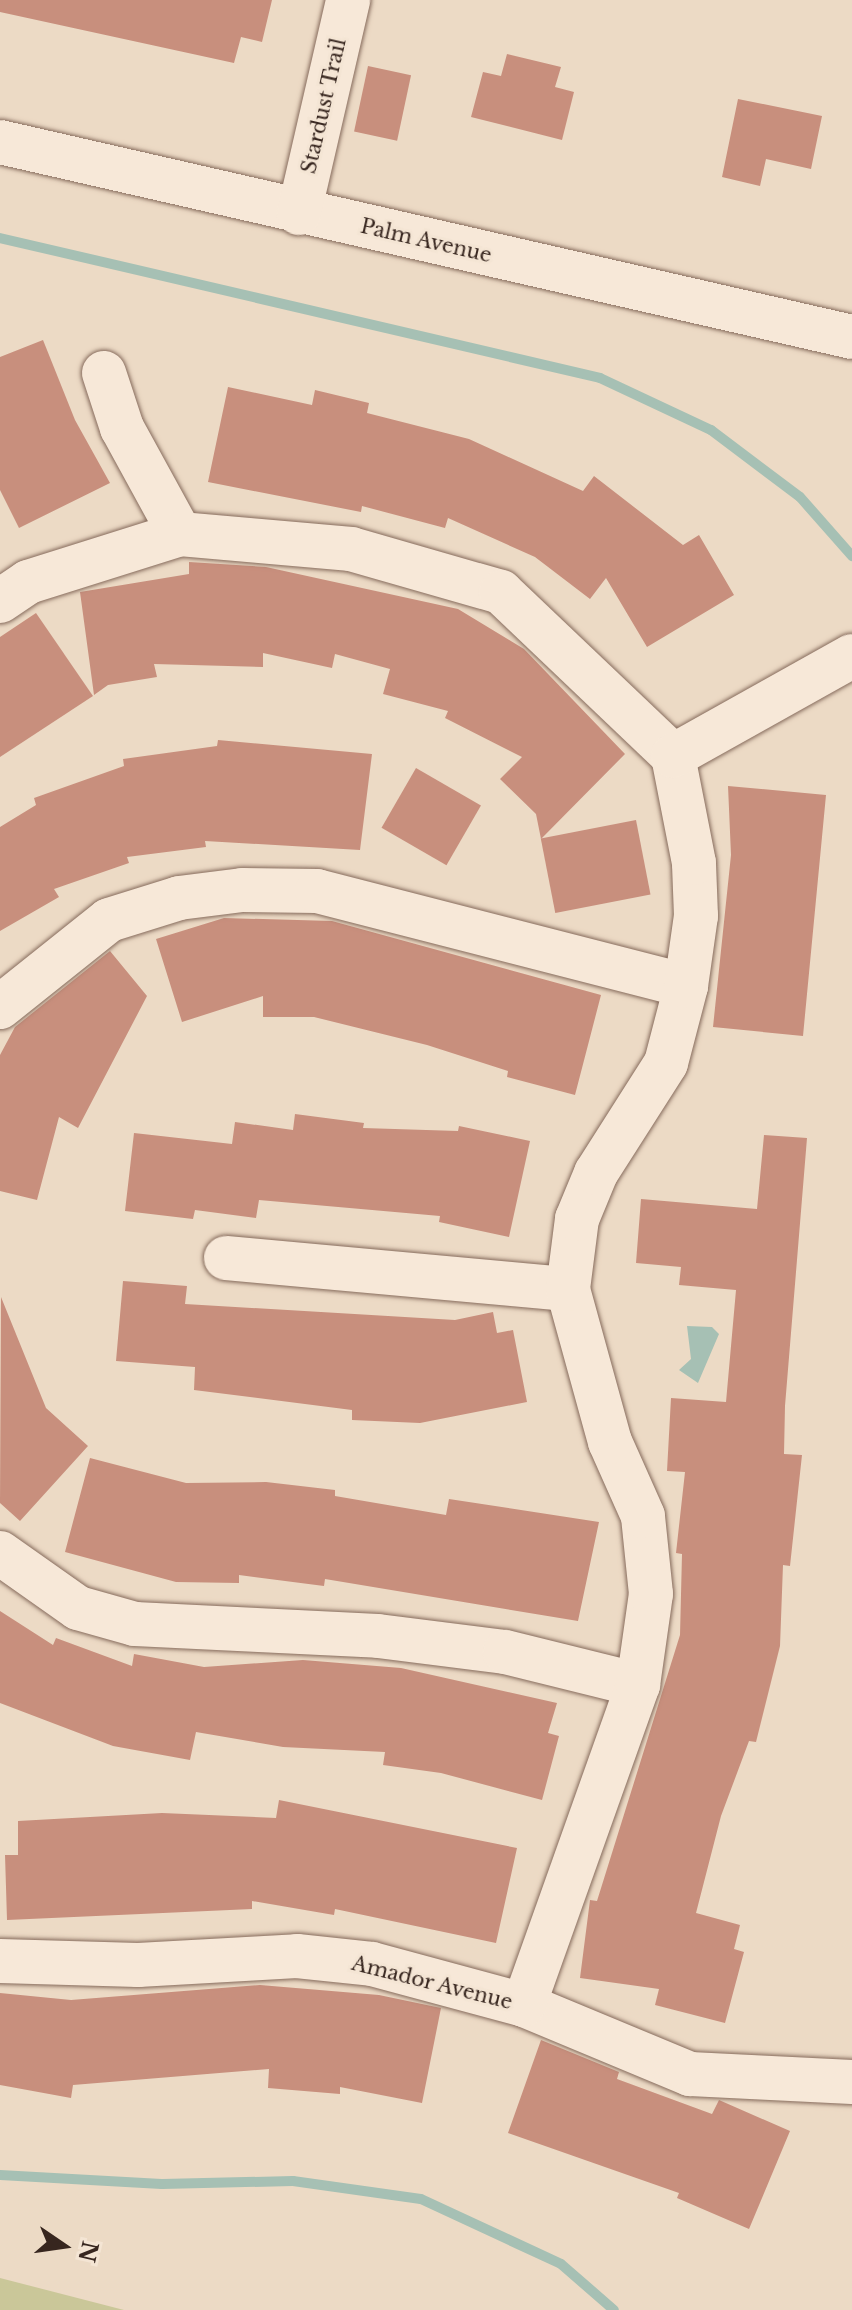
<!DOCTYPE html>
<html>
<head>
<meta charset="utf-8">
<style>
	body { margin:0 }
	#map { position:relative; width:852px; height:2310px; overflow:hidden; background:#ecdac5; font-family:"Libre Baskerville",serif }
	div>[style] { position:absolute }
	.green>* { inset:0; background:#cac799 }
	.water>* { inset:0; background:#a6c0b4 }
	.stream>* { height:10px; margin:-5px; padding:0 5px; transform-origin:5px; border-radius:5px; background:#a6c0b4 }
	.building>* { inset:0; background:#c88f7d; transform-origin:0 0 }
	.roads { filter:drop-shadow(0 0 2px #866b5c) drop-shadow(0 0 2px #866b5c) }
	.minor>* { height:44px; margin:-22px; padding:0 22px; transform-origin:22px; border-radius:22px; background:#f7e8d8 }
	span { translate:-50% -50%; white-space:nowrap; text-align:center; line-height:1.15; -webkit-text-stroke:6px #f4e5d4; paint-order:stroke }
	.street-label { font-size:20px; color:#37261f }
	.north { position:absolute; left:24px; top:2206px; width:80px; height:80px; -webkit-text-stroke:6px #f4e5d4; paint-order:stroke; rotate:103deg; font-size:22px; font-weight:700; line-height:32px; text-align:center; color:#37261f }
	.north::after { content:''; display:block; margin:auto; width:28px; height:36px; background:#37261f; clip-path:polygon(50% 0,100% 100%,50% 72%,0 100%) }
</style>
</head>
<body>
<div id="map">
	<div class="green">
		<div style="clip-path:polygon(0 2278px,124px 2310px,0 2310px)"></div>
	</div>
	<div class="water">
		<div style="clip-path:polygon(687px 1326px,712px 1327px,719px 1334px,698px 1383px,679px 1370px,691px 1359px)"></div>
	</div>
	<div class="stream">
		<div style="left:0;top:238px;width:616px;rotate:13.13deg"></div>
		<div style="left:600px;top:378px;width:123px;rotate:25.1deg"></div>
		<div style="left:711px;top:430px;width:111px;rotate:37deg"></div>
		<div style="left:800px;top:497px;width:79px;rotate:48.6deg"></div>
		<div style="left:0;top:2175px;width:162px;rotate:3.2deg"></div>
		<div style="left:162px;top:2184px;width:131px;rotate:-1.3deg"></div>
		<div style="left:293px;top:2181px;width:129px;rotate:8deg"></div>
		<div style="left:421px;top:2199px;width:154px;rotate:24.9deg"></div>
		<div style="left:561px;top:2264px;width:70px;rotate:41deg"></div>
	</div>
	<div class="building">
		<div style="clip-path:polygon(0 0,272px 0,262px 42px,241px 37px,234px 63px,0 12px)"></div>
		<div style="clip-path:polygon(507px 54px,561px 67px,555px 87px,574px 92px,562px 140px,471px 117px,483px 72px,501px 76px)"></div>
		<div style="left:368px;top:66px;width:44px;height:67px;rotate:12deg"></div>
		<div style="clip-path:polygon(738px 99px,822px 116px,811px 169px,766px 159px,760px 186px,722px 177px)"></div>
		<div style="clip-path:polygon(43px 340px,75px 420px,110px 483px,19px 528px,0 490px,0 357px)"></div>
		<div style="clip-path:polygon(228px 387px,312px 405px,315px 390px,369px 403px,367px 413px,469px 439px,583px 491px,594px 476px,683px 545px,699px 535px,734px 595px,647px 647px,606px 578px,590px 599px,535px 557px,448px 518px,445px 528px,362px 506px,361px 512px,208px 482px)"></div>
		<div style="clip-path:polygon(189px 562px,266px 567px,458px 609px,524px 649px,625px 754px,541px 839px,536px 814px,500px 779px,522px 757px,445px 718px,448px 711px,383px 694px,390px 669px,335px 654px,332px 668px,263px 653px,263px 667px,154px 664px,157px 677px,108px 685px,94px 695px,80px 592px,189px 574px)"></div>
		<div style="clip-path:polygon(36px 613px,93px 696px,0 757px,0 637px)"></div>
		<div style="clip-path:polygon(218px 740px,372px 754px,360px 850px,205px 841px,206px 847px,127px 857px,129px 863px,54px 889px,59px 897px,0 931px,0 827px,36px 805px,34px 798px,124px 766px,123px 759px,217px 746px)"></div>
		<div style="left:416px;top:768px;width:75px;height:69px;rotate:30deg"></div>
		<div style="clip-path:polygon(728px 786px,826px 795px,803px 1036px,713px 1027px,731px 855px)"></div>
		<div style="left:636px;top:820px;width:76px;height:97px;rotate:79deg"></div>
		<div style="clip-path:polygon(224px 918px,332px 921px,601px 995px,575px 1095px,507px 1077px,508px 1071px,427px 1045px,314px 1017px,263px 1017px,263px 996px,182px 1022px,156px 939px)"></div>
		<div style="clip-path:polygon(110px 951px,147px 996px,78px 1128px,59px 1117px,37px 1200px,0 1191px,0 1055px,15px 1027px)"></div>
		<div style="clip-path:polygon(295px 1114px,364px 1123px,363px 1128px,458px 1131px,459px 1126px,530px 1141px,509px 1237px,439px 1222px,440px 1216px,259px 1200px,256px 1218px,195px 1210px,193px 1219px,125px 1211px,134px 1133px,232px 1144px,235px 1122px,293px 1130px)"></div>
		<div style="clip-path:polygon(764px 1135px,807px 1138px,785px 1406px,784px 1454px,802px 1455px,790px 1566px,783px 1565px,780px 1646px,756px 1742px,749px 1741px,721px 1816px,696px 1913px,740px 1925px,734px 1949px,744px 1952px,725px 2023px,655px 2005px,659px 1989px,580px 1978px,590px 1900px,597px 1901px,680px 1635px,682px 1554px,676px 1553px,685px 1472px,667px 1471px,671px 1398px,726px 1402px,736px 1290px,679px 1285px,681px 1267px,636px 1263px,641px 1199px,757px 1209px)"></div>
		<div style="clip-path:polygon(123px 1281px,187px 1286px,185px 1304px,455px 1320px,493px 1312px,497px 1333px,513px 1330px,527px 1402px,420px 1423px,352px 1420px,352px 1410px,194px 1390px,195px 1367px,116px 1361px)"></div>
		<div style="clip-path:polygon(1px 1297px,46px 1408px,88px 1446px,20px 1521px,0 1503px)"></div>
		<div style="clip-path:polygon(90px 1458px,186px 1483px,266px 1482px,335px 1490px,335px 1496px,446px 1515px,449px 1499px,599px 1522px,578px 1621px,325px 1579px,324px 1586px,239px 1575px,239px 1583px,176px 1582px,65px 1552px)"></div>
		<div style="clip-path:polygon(0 1611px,53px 1645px,56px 1638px,132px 1666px,134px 1654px,204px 1667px,303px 1660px,401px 1668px,557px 1703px,548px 1733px,559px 1736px,542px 1800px,441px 1773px,383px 1765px,385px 1752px,283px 1747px,196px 1732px,190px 1760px,113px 1746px,0 1703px)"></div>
		<div style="clip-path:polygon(279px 1800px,517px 1848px,496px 1943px,335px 1909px,334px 1915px,252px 1901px,252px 1909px,7px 1920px,5px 1855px,18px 1855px,18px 1821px,162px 1813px,276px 1818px)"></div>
		<div style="clip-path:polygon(260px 1985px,379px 1995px,441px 2008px,422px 2103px,340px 2087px,340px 2094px,268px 2088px,269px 2069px,73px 2085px,71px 2098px,0 2085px,0 1993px,71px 2000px)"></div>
		<div style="clip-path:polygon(541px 2040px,619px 2072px,617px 2079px,712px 2114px,719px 2100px,790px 2131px,749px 2229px,677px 2198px,679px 2193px,508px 2133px)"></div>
	</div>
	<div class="roads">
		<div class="minor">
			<div style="left:0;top:142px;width:874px;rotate:12.89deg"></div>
			<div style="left:299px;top:213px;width:219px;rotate:-77deg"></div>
			<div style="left:104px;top:373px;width:58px;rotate:71.9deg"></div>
			<div style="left:122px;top:428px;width:121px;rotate:61.3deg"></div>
			<div style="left:0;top:601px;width:34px;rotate:-34deg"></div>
			<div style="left:28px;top:582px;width:159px;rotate:-17.5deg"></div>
			<div style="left:180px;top:534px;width:172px;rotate:5deg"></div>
			<div style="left:351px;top:549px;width:156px;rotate:16deg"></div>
			<div style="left:501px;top:592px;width:238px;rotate:43.6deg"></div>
			<div style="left:0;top:1007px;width:139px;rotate:-38.6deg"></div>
			<div style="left:109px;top:920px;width:73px;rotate:-17.4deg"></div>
			<div style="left:179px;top:898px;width:64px;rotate:-7.2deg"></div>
			<div style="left:242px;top:890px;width:75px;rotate:0.8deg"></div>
			<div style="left:317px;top:891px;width:381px;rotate:14.4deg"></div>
			<div style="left:226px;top:1258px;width:343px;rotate:5.2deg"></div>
			<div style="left:0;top:1553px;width:95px;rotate:35.2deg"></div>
			<div style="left:78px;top:1608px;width:59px;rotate:15.7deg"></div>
			<div style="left:135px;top:1624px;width:243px;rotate:2.8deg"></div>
			<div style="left:378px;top:1636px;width:128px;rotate:7.2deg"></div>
			<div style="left:505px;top:1652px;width:137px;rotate:13.9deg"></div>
			<div style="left:0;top:1961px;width:138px;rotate:1.7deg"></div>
			<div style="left:138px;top:1965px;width:159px;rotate:-3.2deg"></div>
			<div style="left:297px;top:1956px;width:75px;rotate:6.1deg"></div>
			<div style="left:372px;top:1964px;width:157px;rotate:15.1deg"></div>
			<div style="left:524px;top:2005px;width:180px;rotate:22.6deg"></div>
			<div style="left:690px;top:2074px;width:162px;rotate:2.8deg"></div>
			<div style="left:524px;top:2005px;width:340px;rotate:-70.4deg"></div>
			<div style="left:638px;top:1685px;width:92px;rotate:-81.9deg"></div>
			<div style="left:651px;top:1594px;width:78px;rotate:-95.9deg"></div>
			<div style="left:643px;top:1516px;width:81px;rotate:-114deg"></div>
			<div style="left:610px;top:1442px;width:159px;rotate:-105.4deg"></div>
			<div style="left:568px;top:1289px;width:71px;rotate:-82.7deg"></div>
			<div style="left:577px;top:1219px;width:50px;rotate:-67.6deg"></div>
			<div style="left:596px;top:1173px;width:130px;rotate:-57.5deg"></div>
			<div style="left:666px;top:1063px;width:80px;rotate:-75.4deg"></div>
			<div style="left:686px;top:986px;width:71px;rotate:-81.9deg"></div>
			<div style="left:696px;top:916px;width:53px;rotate:-92.2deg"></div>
			<div style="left:694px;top:863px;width:109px;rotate:-101.1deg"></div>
			<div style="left:673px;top:756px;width:205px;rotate:-29.2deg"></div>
		</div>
	</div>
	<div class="street-label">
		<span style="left:324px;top:106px;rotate:-77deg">Stardust Trail</span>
		<span style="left:426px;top:241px;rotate:13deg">Palm Avenue</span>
		<span style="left:432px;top:1983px;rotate:14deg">Amador Avenue</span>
	</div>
	<div class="north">N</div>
</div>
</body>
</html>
